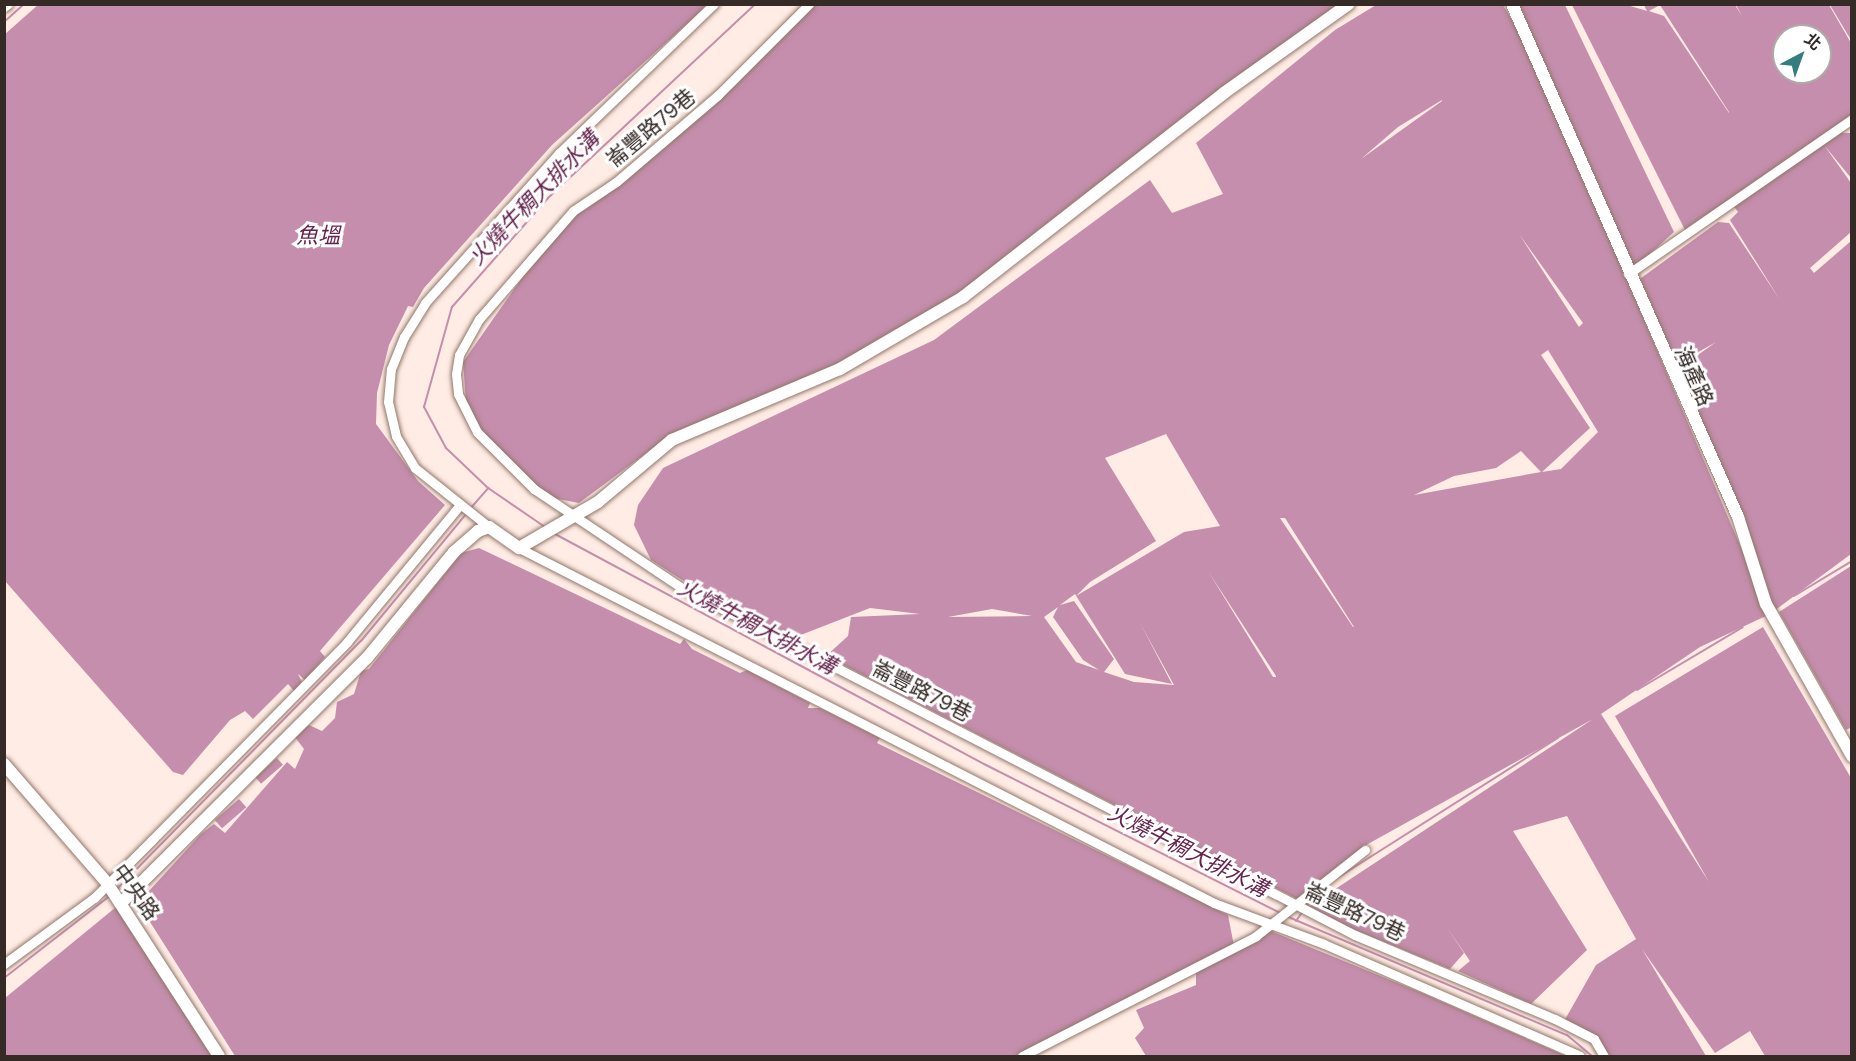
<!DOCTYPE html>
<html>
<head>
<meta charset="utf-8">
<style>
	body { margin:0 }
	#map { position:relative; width:1856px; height:1061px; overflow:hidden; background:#ffece4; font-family:"DM Sans","Noto Sans TC",sans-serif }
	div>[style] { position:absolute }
	.water>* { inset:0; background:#c48eac; transform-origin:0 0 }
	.stream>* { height:2px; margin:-1px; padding:0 1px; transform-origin:1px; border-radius:1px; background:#c48eac }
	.roads { filter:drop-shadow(0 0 2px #917669) drop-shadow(0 0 2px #917669) }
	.minor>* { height:9px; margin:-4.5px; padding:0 4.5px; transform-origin:4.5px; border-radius:4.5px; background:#fff }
	.tertiary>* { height:12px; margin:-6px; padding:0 6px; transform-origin:6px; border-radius:6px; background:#fff }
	span { translate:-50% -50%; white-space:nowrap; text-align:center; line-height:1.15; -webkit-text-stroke:6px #fff; paint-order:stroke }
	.street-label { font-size:21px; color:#352a25 }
	.water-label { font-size:22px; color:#66244d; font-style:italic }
	.frame { position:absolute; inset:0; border:6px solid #352a25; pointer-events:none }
	.north { position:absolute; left:1772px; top:24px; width:60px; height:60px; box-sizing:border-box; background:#fff; border:2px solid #aeaaa8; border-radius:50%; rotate:41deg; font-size:16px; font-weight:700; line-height:24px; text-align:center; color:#352a25 }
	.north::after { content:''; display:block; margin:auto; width:21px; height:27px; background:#347d7f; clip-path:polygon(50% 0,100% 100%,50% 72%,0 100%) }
</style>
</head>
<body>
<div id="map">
	<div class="water">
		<div style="clip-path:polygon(39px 4px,708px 5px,552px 145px,424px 288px,413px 307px,408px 306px,389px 345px,377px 393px,376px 424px,418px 481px,445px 505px,320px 651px,325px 657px,305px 680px,298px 674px,302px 682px,294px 691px,288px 684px,253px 719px,245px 711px,230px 720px,183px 775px,173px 772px,5px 581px,4px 35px)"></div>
		<div style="clip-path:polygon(813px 5px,1349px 5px,1094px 198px,860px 362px,649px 451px,579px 503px,547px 497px,490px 452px,467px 415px,463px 362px,529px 268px,577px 211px,621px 184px)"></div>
		<div style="clip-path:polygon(evenodd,1376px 5px,1503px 5px,1520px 34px,1507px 5px,1565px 5px,1674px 232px,1628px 274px,1588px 188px,1765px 604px,1739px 525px,1670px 375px,1716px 342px,1672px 367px,1637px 281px,1718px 222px,1729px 223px,1780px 300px,1730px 220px,1738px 212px,1732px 204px,1686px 232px,1572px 5px,1627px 5px,1647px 11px,1644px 5px,1735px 5px,1742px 16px,1736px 5px,1829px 5px,1851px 43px,1851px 125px,1842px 133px,1851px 133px,1851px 178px,1824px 145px,1851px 183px,1851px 232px,1810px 268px,1814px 273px,1851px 241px,1851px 554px,1770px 614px,1700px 647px,1601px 714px,1709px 882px,1615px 716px,1763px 627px,1851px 778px,1851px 1056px,1765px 1056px,1750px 1031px,1715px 1053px,1642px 949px,1706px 1056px,1604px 1056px,1596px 1044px,1563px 1023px,1596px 965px,1636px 939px,1567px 816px,1513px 831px,1587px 950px,1531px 1004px,1458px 971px,1470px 961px,1446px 926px,1464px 953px,1450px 969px,1305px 909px,1593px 719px,1368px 844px,1301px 901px,826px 656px,848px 636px,851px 617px,920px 614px,870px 608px,793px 638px,760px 622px,754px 626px,651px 560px,634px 525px,638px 505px,663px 468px,934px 340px,1150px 180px,1172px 213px,1223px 194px,1196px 143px,1335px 30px,1376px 5px,1660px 5px,1729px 112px,1729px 113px,1664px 16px,1649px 11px,1660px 5px,1376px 5px,1784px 36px,1820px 36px,1820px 72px,1784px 72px,1784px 36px,1376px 5px,1442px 100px,1442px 101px,1361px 159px,1398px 127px,1442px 100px,1376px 5px,1519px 234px,1583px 323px,1579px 327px,1519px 234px,1376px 5px,1548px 350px,1598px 432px,1561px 469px,1542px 472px,1590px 428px,1541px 355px,1548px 350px,1376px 5px,1166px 434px,1220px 526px,1184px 532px,1076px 596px,1090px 582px,1156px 541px,1105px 458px,1166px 434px,1376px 5px,1521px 451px,1541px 472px,1414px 495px,1454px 476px,1496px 468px,1521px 451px,1376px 5px,1280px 518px,1285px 518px,1354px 627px,1353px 627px,1280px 518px,1376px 5px,1208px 571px,1276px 676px,1276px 677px,1273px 677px,1208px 571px,1376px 5px,1075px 594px,1125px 674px,1172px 684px,1140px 623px,1174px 685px,1134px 682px,1104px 672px,1114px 659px,1074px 601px,1060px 605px,1075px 594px,1376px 5px,1058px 607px,1053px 617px,1083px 660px,1099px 670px,1076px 662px,1044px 617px,1058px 607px,1376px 5px,992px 609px,1032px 616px,948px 617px,992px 609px)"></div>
		<div style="clip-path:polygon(1830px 5px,1851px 5px,1851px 40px)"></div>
		<div style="clip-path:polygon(479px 548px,680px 644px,684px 639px,692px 649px,740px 673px,747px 670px,810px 703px,808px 708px,820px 708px,880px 738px,877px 743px,1228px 915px,1234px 946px,1033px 1056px,235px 1056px,138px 903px,201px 834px,214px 824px,225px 833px,287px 762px,295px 769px,304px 749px,294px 736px,309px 725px,322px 731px,335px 718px,337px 702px,354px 694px,361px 671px,369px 669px,461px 553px)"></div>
		<div style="clip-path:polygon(1851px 566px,1852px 727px,1846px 730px,1779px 612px)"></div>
		<div style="left:277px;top:758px;width:9px;height:29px;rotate:49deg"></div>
		<div style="left:239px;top:799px;width:11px;height:32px;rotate:49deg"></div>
		<div style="clip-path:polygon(121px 903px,216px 1056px,5px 1056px,5px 998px)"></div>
		<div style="clip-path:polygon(1266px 929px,1422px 993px,1566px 1056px,1146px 1056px,1135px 1038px,1144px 1028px,1136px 1010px,1196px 985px,1196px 969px)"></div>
	</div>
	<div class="stream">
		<div style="left:4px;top:22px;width:27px;rotate:-42deg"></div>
		<div style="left:470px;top:509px;width:28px;rotate:-49deg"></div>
		<div style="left:545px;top:527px;width:69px;rotate:-145.6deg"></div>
		<div style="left:488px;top:488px;width:58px;rotate:-136.4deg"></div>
		<div style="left:446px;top:448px;width:47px;rotate:-118.2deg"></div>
		<div style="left:424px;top:407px;width:104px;rotate:-74.4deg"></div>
		<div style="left:452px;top:307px;width:145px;rotate:-48.6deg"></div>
		<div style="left:548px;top:198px;width:284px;rotate:-43.1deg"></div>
		<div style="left:555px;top:534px;width:487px;rotate:28.2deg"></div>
		<div style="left:984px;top:764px;width:331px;rotate:26.7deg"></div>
		<div style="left:1794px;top:596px;width:68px;rotate:-31.1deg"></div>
		<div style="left:1637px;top:690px;width:123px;rotate:-30.7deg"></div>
		<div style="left:1334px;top:880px;width:265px;rotate:-32.4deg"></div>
		<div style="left:117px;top:889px;width:348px;rotate:-45.5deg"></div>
		<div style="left:361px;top:641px;width:166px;rotate:-50.4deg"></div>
		<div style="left:1307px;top:906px;width:18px;rotate:-52deg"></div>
		<div style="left:1286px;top:916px;width:305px;rotate:23deg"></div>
		<div style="left:1567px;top:1035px;width:33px;rotate:40deg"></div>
		<div style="left:1296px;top:921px;width:12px;rotate:-55deg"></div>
		<div style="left:4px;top:978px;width:135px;rotate:-37.8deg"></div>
	</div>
	<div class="roads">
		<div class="minor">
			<div style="left:809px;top:4px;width:129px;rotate:135deg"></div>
			<div style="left:718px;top:95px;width:134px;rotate:139.5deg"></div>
			<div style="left:616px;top:182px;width:52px;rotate:146deg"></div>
			<div style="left:573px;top:211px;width:143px;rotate:131deg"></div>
			<div style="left:479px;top:319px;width:41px;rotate:119.1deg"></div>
			<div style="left:459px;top:355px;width:19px;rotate:99deg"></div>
			<div style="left:456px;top:374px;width:20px;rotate:84deg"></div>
			<div style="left:458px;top:394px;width:42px;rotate:63.4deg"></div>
			<div style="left:477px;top:432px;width:81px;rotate:45deg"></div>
			<div style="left:534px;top:489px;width:178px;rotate:33.8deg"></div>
			<div style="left:682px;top:588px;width:757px;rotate:27.28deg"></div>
			<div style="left:1355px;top:935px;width:217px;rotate:22.8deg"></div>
			<div style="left:1555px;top:1019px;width:44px;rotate:27.1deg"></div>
			<div style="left:1594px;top:1039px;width:20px;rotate:60deg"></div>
			<div style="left:4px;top:7px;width:5px;rotate:-37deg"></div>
			<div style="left:1628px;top:274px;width:272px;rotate:-34.7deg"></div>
			<div style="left:489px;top:527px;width:95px;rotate:-141.4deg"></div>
			<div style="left:415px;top:468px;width:37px;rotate:-121deg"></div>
			<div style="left:396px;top:436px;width:35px;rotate:-103deg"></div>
			<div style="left:388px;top:402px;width:33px;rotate:-85deg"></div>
			<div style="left:391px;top:369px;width:35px;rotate:-68deg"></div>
			<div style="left:404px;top:337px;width:40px;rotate:-58deg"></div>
			<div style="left:425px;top:303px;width:201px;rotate:-48.2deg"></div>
			<div style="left:559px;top:153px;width:215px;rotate:-43.9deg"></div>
			<div style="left:519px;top:548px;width:780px;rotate:27.06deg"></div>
			<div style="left:1214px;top:903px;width:117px;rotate:20.4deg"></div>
			<div style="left:1324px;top:944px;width:279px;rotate:23.6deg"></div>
			<div style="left:4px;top:964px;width:112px;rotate:-36.3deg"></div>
			<div style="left:94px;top:898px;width:82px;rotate:-45deg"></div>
			<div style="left:152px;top:840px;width:278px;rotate:-45.4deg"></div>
			<div style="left:347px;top:642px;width:176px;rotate:-50.5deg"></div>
			<div style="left:1022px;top:1056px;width:263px;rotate:-27.1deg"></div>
			<div style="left:1256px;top:936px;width:139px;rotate:-38.3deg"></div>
		</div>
		<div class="tertiary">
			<div style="left:1512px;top:4px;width:561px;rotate:66.22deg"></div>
			<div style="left:1738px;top:517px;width:91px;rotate:72.2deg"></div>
			<div style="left:1766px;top:604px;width:175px;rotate:60.5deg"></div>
			<div style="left:4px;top:764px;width:157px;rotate:49.1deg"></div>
			<div style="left:107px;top:883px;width:206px;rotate:57.1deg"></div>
			<div style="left:121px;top:903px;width:347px;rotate:-44.9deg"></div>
			<div style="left:367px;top:658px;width:137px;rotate:-50.6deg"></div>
			<div style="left:454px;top:552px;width:32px;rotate:-41deg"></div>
			<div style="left:478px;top:531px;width:12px;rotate:-20deg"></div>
			<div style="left:489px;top:527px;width:37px;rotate:35deg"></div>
			<div style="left:519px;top:548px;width:91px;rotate:-30.2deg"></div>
			<div style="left:598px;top:502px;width:97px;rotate:-40deg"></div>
			<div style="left:672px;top:440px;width:182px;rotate:-22.9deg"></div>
			<div style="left:840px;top:369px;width:143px;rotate:-30.3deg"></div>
			<div style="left:963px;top:297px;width:331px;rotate:-38deg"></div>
			<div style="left:1224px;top:93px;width:153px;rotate:-35.5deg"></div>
		</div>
	</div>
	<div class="street-label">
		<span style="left:651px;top:128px;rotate:-40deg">崙豐路79巷</span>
		<span style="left:1694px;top:376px;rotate:66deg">海產路</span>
		<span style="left:922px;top:691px;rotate:27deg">崙豐路79巷</span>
		<span style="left:136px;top:892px;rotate:54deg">中央路</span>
		<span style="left:1355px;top:912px;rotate:25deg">崙豐路79巷</span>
	</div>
	<div class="water-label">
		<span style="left:534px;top:198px;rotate:-46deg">火燒牛稠大排水溝</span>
		<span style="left:318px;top:236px">魚塭</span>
		<span style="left:757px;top:627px;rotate:28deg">火燒牛稠大排水溝</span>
		<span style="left:1188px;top:851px;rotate:27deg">火燒牛稠大排水溝</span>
	</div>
	<div class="frame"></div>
	<div class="north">北</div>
</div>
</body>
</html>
